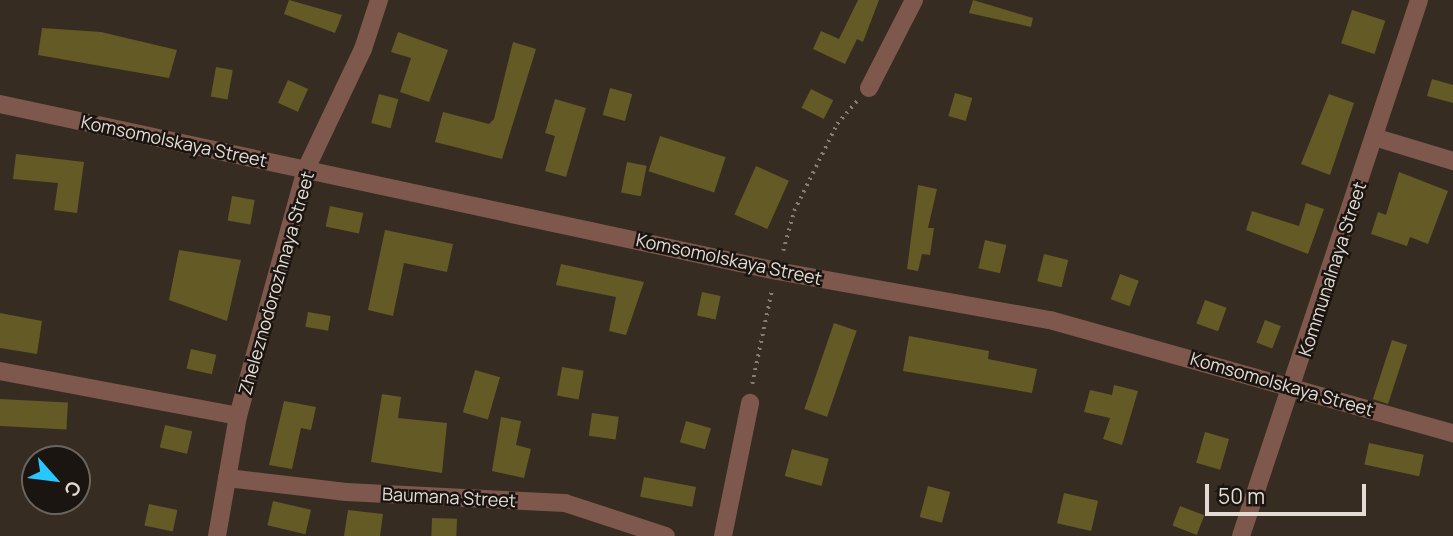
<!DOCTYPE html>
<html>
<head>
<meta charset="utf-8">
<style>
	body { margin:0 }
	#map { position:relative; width:1453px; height:536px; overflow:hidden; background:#372c21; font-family:Manrope,sans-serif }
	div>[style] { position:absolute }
	.building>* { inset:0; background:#645a25; transform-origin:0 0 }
	.path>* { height:3.5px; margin-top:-1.75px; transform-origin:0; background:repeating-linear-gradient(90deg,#877d74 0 2px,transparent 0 7px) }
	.minor>* { height:18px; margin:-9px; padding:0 9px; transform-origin:9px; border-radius:9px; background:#7e574d }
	span { translate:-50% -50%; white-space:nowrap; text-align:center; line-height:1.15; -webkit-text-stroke:5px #1a1510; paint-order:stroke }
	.street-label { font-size:18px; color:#e3dbd4 }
	.north { position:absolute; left:21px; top:445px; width:70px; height:70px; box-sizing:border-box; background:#1a1510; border:2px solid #6a645e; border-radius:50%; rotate:118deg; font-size:19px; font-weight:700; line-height:28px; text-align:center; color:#e3dbd4 }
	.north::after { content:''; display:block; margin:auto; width:24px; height:32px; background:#27c8ff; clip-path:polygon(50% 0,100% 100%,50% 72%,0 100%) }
	.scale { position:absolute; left:1205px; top:484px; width:161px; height:32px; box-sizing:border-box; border:4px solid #e3dbd4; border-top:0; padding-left:9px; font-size:21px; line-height:24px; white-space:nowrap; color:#e3dbd4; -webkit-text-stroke:5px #1a1510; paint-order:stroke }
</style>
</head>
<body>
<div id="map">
	<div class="building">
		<div style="clip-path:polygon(289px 0,342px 15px,335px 33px,284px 14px)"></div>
		<div style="clip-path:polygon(858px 0,879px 0,863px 42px,857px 39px,845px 64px,813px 49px,821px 31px,839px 39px)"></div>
		<div style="clip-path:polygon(973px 0,1033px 18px,1031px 27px,969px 13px)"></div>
		<div style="left:1352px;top:10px;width:35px;height:35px;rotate:18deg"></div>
		<div style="clip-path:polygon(42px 28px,101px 32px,177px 50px,169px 78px,38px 55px)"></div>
		<div style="clip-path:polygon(398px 32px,448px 50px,429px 102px,400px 92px,411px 58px,391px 52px)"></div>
		<div style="clip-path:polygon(513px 42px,536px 49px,502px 159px,435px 142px,443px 112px,489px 124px,494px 119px)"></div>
		<div style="left:216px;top:67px;width:17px;height:30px;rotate:10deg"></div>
		<div style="clip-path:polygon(1432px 79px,1453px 85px,1453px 103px,1427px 96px)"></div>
		<div style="left:288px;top:80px;width:22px;height:25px;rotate:24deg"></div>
		<div style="left:610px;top:88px;width:23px;height:28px;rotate:15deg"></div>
		<div style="left:811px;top:89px;width:25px;height:21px;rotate:27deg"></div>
		<div style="left:955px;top:93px;width:18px;height:24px;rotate:16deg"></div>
		<div style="left:379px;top:94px;width:20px;height:30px;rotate:15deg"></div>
		<div style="clip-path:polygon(1329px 94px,1354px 103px,1330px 175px,1301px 164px)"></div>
		<div style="clip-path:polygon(555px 99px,586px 108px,566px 177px,545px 171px,555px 136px,545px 133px)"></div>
		<div style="left:660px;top:136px;width:69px;height:37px;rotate:18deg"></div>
		<div style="clip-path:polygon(16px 154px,84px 162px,77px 213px,54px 210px,58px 183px,13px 179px)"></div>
		<div style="left:627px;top:162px;width:20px;height:31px;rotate:11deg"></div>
		<div style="left:756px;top:166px;width:36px;height:53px;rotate:24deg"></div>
		<div style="clip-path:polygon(1399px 172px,1448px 191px,1428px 244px,1410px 237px,1407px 246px,1371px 234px,1378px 212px,1386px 215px)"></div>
		<div style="clip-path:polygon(918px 185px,937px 189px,928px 228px,934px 228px,930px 255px,922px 254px,918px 271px,907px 269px)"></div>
		<div style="left:232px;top:196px;width:23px;height:25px;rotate:10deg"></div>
		<div style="clip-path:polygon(1306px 203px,1324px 209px,1308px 254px,1246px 230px,1252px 211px,1299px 226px)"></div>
		<div style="left:330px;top:206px;width:34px;height:21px;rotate:12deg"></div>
		<div style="clip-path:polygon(385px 230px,453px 244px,447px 272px,404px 263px,393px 316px,368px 310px)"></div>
		<div style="left:985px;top:240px;width:22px;height:29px;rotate:13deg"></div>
		<div style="clip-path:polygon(179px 250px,241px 260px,227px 321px,169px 300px)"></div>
		<div style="left:1044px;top:254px;width:25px;height:28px;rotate:14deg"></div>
		<div style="clip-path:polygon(561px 264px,644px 282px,626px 335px,609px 331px,616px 297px,556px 285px)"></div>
		<div style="left:1120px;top:274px;width:20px;height:27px;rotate:20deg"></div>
		<div style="left:702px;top:292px;width:19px;height:24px;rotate:12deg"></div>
		<div style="left:1205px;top:300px;width:23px;height:25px;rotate:20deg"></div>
		<div style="left:308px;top:312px;width:23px;height:15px;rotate:10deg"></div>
		<div style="clip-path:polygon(0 313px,42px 321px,37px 354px,0 348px)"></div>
		<div style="left:1265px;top:320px;width:17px;height:24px;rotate:21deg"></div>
		<div style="left:834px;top:323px;width:24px;height:91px;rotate:19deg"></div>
		<div style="clip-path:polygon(909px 336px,989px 351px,988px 359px,1037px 369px,1032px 393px,903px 371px)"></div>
		<div style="left:1392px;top:340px;width:16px;height:62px;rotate:18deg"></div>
		<div style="left:191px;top:349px;width:26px;height:20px;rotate:13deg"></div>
		<div style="left:562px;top:367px;width:22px;height:29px;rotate:10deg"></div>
		<div style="left:475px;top:370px;width:26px;height:44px;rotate:16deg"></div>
		<div style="clip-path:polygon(1114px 385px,1138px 391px,1122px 445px,1103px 439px,1110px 418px,1084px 412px,1090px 390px,1112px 395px)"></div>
		<div style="clip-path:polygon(382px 394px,401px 397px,398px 418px,447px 423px,442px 473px,371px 462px)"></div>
		<div style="left:0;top:399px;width:68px;height:27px;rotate:3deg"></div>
		<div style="clip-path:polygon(284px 401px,316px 407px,311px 430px,301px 428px,292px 469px,269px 465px)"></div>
		<div style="left:592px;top:413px;width:27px;height:23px;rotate:8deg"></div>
		<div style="clip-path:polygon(501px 417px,521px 421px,516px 445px,531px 449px,524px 478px,492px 471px)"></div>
		<div style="left:686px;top:421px;width:26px;height:22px;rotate:16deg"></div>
		<div style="left:165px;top:425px;width:28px;height:23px;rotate:13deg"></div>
		<div style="left:1205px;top:432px;width:25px;height:32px;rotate:16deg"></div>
		<div style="left:1369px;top:443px;width:56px;height:22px;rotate:12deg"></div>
		<div style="left:792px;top:449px;width:38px;height:28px;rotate:15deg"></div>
		<div style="left:644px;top:477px;width:53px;height:20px;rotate:11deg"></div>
		<div style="left:928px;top:486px;width:23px;height:32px;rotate:15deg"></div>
		<div style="left:1064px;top:493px;width:35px;height:31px;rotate:13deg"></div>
		<div style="left:273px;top:501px;width:39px;height:25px;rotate:13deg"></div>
		<div style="left:149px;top:504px;width:29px;height:22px;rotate:12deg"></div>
		<div style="left:1180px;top:506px;width:26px;height:21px;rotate:21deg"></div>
		<div style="clip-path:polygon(348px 510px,383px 514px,380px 536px,344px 536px)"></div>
		<div style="left:432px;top:518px;width:25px;height:18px;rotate:2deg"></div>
	</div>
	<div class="path">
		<div style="left:783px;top:251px;width:41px;rotate:-74.6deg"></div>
		<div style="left:794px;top:211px;width:97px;rotate:-63.7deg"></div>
		<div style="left:837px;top:124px;width:32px;rotate:-49deg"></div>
		<div style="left:752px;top:384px;width:97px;rotate:-78.1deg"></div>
	</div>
	<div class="minor">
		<div style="left:869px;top:88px;width:99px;rotate:-62.9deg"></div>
		<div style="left:0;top:104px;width:795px;rotate:12.13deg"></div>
		<div style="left:777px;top:271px;width:277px;rotate:10.2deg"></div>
		<div style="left:1050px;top:320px;width:419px;rotate:15.7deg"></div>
		<div style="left:1374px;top:137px;width:83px;rotate:16.9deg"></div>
		<div style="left:0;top:371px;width:242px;rotate:10.7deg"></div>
		<div style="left:227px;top:478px;width:120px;rotate:6.7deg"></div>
		<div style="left:346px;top:492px;width:219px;rotate:2.9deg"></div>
		<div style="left:565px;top:503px;width:106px;rotate:18.1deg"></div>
		<div style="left:217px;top:536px;width:122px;rotate:-80.1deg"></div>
		<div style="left:238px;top:416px;width:256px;rotate:-74.6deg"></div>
		<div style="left:306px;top:169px;width:133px;rotate:-64.6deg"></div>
		<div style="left:363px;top:49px;width:52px;rotate:-71.9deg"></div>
		<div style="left:723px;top:536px;width:136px;rotate:-78.5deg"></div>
		<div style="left:1241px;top:536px;width:565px;rotate:-71.63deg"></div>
	</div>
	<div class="street-label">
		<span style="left:174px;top:141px;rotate:12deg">Komsomolskaya Street</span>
		<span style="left:729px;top:259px;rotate:12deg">Komsomolskaya Street</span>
		<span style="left:1332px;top:269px;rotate:-72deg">Kommunalnaya Street</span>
		<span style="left:276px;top:283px;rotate:-74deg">Zheleznodorozhnaya Street</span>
		<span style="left:1282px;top:384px;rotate:16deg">Komsomolskaya Street</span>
		<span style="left:449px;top:497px;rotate:3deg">Baumana Street</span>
	</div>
	<div class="north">С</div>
	<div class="scale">50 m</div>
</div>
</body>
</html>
